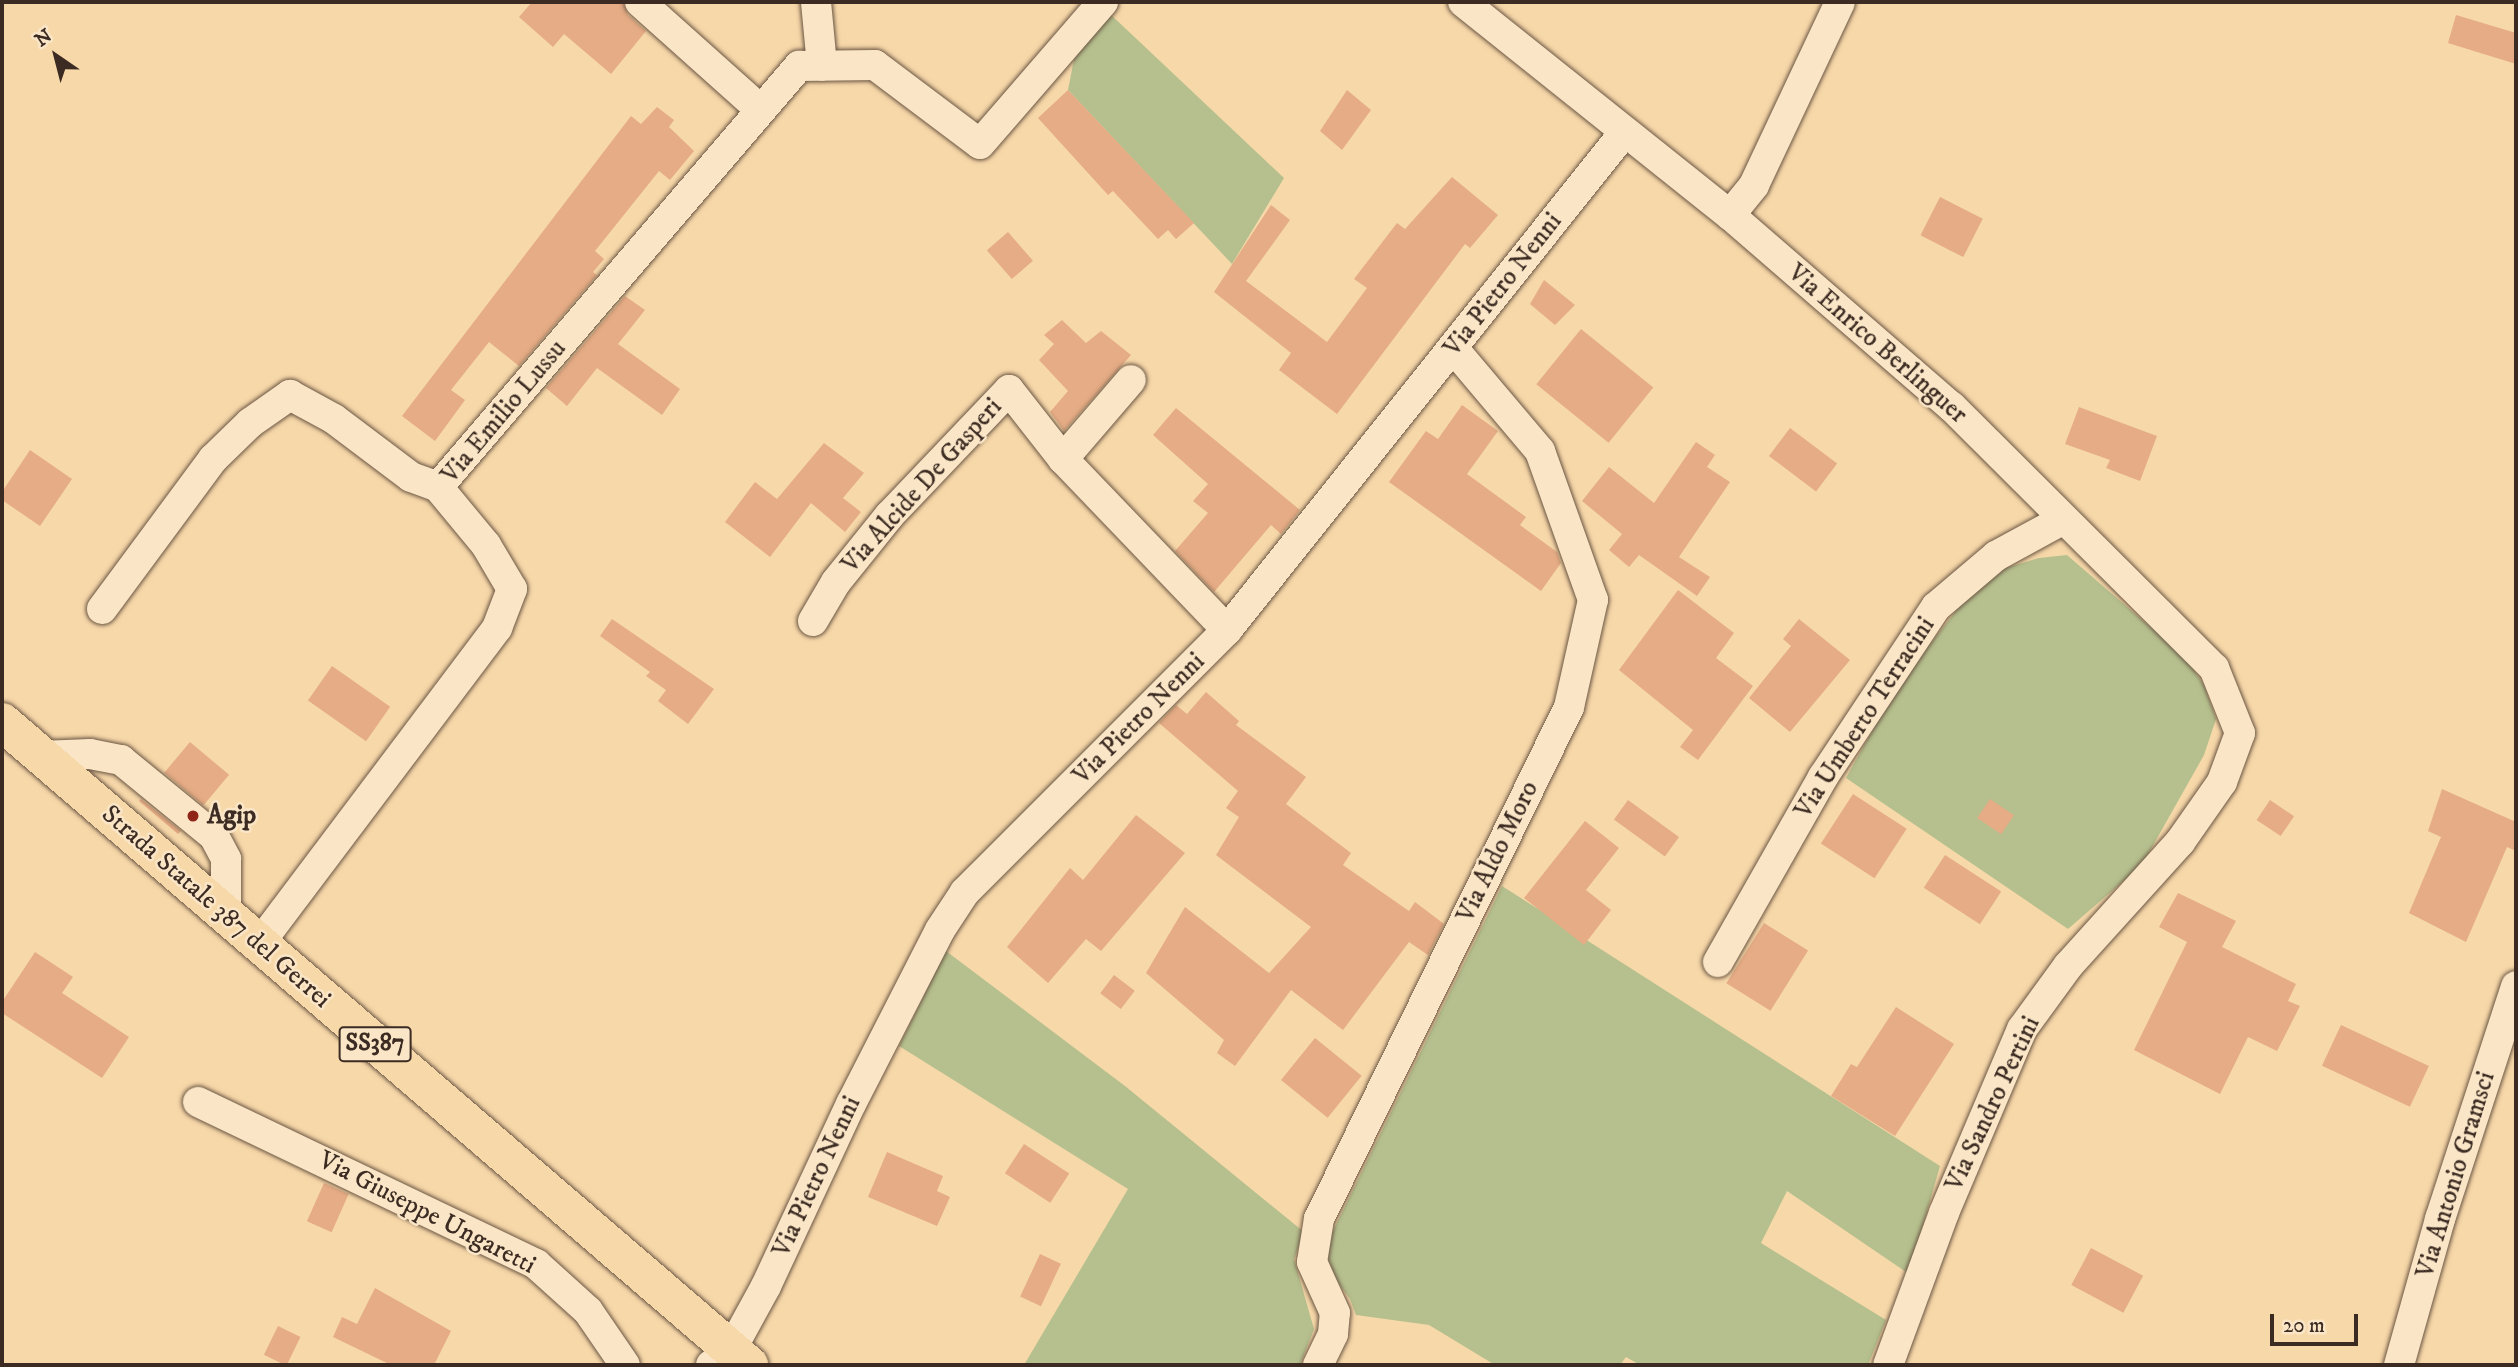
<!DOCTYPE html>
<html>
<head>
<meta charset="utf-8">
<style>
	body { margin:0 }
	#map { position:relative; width:2518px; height:1367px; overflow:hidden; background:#f7d8a9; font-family:"IM FELL DW Pica",serif }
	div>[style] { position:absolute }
	.green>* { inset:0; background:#b6c08e }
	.building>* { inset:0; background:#e5ac85; transform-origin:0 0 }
	.roads { filter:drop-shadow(0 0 2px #6b5644) drop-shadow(0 0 2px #6b5644) }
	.minor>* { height:30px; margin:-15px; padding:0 15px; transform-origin:15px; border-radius:15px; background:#fae6c7 }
	.major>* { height:38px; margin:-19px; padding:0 19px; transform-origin:19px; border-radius:19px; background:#f7d8a9 }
	.dots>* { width:19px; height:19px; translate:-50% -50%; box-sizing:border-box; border:4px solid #fae6c7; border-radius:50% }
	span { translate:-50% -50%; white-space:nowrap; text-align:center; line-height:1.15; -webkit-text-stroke:5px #fae6c7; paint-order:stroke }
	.shield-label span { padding:2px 5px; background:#fae6c7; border:2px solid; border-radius:5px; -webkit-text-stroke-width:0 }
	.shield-label { font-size:24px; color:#3c2b22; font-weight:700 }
	.street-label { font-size:26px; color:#3c2b22 }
	.poi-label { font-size:26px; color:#3c2b22; font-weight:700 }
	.left { translate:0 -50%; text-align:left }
	.frame { position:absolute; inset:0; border:4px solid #3c2b22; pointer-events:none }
	.north { position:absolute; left:21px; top:21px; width:70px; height:70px; -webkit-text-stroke:5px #fae6c7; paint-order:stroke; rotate:325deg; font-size:19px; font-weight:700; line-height:28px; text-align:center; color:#3c2b22 }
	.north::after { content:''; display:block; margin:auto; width:24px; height:32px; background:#3c2b22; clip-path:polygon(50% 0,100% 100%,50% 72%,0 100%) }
	.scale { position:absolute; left:2270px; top:1314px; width:88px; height:32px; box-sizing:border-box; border:4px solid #3c2b22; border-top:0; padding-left:9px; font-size:21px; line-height:24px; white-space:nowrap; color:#3c2b22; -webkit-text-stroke:5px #fae6c7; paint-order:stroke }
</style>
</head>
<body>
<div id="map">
	<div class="green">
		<div style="clip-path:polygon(1108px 12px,1284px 178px,1232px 264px,1068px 90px,1074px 59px)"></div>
		<div style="clip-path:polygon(2067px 555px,2185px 657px,2204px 685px,2216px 719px,2204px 755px,2142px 865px,2068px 929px,1846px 778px,1896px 688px,1966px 598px,1995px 571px,2039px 558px)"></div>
		<div style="clip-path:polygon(1502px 886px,1940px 1166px,1909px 1274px,1787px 1191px,1761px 1243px,1886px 1320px,1868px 1365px,1640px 1365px,1626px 1357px,1620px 1365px,1495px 1365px,1429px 1325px,1356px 1315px,1350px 1299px,1330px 1272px,1327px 1243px)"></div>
		<div style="clip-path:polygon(946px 951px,1125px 1086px,1304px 1232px,1294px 1259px,1314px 1329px,1300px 1365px,1024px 1365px,1128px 1189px,899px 1046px)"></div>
	</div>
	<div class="building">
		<div style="clip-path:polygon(532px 2px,623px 2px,628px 15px,646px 31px,611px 74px,564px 34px,553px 47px,519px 17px)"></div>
		<div style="clip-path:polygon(2456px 15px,2516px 33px,2516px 64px,2448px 43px)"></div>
		<div style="clip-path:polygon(1068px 90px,1194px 223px,1176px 239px,1168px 230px,1158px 239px,1113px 191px,1108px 195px,1038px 118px)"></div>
		<div style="clip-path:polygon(1347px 90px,1371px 110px,1342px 150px,1320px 131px)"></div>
		<div style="clip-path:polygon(657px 107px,674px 120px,669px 127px,694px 151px,670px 180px,659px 171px,595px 251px,604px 259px,593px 272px,597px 275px,519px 366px,489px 342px,451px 390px,465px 400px,435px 441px,402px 416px,631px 116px,641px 124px)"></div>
		<div style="clip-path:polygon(1452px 177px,1498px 215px,1470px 248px,1465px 244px,1337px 414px,1279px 370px,1291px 353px,1214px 292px,1271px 205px,1290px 220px,1246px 281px,1327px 342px,1367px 288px,1354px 279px,1397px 223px,1405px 229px)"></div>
		<div style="left:1940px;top:197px;width:48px;height:43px;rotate:27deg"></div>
		<div style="left:1008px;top:232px;width:38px;height:28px;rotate:49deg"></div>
		<div style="clip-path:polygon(1544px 280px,1575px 305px,1555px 325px,1530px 304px)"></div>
		<div style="clip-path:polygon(625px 296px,645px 310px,618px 344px,680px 389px,662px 415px,597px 368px,567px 406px,546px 388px)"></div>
		<div style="clip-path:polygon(1062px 320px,1086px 343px,1101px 331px,1131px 355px,1064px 431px,1050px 412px,1068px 391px,1039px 360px,1054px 344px,1044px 335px)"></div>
		<div style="left:1581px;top:329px;width:93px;height:71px;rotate:39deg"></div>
		<div style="clip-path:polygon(1462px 405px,1498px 431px,1467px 474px,1526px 517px,1520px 525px,1557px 552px,1561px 563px,1541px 591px,1389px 482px,1426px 431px,1438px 439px)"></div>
		<div style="clip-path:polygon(2079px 407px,2157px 436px,2140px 481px,2106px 468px,2110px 460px,2065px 444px)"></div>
		<div style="clip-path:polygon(1176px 408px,1300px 510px,1281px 534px,1271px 525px,1214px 592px,1175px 551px,1208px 513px,1193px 501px,1208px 484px,1153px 435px)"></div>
		<div style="left:1790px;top:428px;width:59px;height:35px;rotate:37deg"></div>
		<div style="clip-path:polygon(1696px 442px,1715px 455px,1707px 467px,1730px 482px,1679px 557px,1710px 577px,1697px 596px,1639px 555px,1629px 567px,1609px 550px,1622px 534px,1582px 501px,1609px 467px,1654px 503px)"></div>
		<div style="clip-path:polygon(824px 443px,864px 473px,843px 498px,861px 512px,845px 532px,811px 503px,770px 557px,725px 522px,755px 482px,777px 499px)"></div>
		<div style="clip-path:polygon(30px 450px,72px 479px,40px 526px,2px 500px,2px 492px)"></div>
		<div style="clip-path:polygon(1678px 590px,1734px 633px,1716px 658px,1753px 686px,1698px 760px,1680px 747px,1693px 730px,1619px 670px)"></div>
		<div style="clip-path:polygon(612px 619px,714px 689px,688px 724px,658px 701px,666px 690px,646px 676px,650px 672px,600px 636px)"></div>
		<div style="clip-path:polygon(1799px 619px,1850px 660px,1790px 732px,1749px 698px,1791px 646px,1783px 639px)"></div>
		<div style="left:332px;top:666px;width:71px;height:42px;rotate:35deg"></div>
		<div style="clip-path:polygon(1206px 692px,1239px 721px,1236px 725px,1306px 777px,1286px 804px,1351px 853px,1343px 865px,1409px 911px,1415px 902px,1444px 924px,1428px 955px,1409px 942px,1343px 1030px,1291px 990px,1235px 1066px,1217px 1053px,1224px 1040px,1146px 973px,1185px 907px,1269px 973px,1311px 927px,1216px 855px,1239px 817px,1226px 808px,1238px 791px,1159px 723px,1176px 705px,1187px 714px)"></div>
		<div style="left:190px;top:742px;width:51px;height:40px;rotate:40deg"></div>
		<div style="clip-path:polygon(2442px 789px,2516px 822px,2516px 851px,2507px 847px,2466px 942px,2409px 913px,2441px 837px,2428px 831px)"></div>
		<div style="left:1853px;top:794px;width:64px;height:59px;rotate:33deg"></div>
		<div style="clip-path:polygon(141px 799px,181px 831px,178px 834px,139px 801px)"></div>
		<div style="left:1990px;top:799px;width:29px;height:23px;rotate:34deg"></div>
		<div style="left:1628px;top:800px;width:63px;height:24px;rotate:36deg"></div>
		<div style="left:2270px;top:800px;width:29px;height:24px;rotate:34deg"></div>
		<div style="clip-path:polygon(1136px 815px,1185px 853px,1101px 951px,1086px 939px,1048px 983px,1007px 947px,1070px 868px,1083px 880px)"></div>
		<div style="clip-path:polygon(1585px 821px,1619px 848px,1586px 890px,1611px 910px,1584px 945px,1524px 898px)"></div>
		<div style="left:1945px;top:855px;width:67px;height:39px;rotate:33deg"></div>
		<div style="clip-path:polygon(2178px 893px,2236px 921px,2222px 947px,2296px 984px,2288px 1001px,2300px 1006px,2277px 1051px,2248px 1037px,2220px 1094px,2134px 1050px,2187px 942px,2159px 927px)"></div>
		<div style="left:1764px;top:923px;width:52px;height:71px;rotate:32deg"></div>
		<div style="clip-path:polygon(35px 952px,73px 977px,62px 993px,129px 1037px,102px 1078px,2px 1013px,2px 1002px)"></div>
		<div style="left:1114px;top:975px;width:26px;height:23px;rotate:37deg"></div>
		<div style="clip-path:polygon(1896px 1007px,1954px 1044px,1895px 1136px,1831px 1096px,1851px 1064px,1857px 1067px)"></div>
		<div style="left:2341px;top:1025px;width:97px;height:45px;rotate:25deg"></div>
		<div style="left:1315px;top:1038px;width:60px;height:54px;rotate:39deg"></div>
		<div style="left:1024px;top:1144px;width:54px;height:35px;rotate:33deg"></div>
		<div style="clip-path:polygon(887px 1152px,943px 1176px,937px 1191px,950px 1197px,937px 1226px,868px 1197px)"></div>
		<div style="left:324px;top:1183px;width:27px;height:42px;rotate:24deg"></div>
		<div style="left:2091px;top:1248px;width:59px;height:42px;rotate:28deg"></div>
		<div style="left:1040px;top:1254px;width:23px;height:47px;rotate:25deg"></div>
		<div style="clip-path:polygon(375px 1288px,451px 1331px,434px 1365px,391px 1365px,333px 1337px,342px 1317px,357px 1324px)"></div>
		<div style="left:278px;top:1326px;width:25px;height:32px;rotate:26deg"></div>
	</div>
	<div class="roads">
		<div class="minor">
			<div style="left:640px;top:2px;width:162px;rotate:41.8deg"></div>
			<div style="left:816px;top:2px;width:64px;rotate:84.6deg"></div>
			<div style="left:1463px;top:2px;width:342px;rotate:38.6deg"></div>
			<div style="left:1730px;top:215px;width:294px;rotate:40.9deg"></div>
			<div style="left:1952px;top:407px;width:370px;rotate:44.9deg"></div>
			<div style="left:2214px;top:668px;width:70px;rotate:68.2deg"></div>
			<div style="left:2240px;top:733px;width:52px;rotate:110.2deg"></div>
			<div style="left:2222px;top:782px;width:73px;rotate:125deg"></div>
			<div style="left:2180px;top:842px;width:167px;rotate:132.1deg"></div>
			<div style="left:2068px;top:966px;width:78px;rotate:126.1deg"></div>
			<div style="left:2022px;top:1029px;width:200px;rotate:113deg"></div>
			<div style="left:1944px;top:1213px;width:162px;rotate:110.2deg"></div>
			<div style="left:1730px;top:215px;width:38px;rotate:-51deg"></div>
			<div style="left:1754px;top:185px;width:202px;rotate:-64.8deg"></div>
			<div style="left:1063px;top:459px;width:104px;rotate:-49.3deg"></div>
			<div style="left:102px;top:609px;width:187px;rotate:-53.5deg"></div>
			<div style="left:213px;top:459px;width:52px;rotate:-44.2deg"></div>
			<div style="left:250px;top:423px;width:49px;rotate:-35deg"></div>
			<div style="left:290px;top:395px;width:50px;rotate:28.6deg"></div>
			<div style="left:334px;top:419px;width:96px;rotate:37deg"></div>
			<div style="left:411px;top:477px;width:29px;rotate:20deg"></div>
			<div style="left:813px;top:621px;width:45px;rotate:-59.5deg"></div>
			<div style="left:836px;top:582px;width:85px;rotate:-51.2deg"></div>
			<div style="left:889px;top:516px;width:174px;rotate:-46.4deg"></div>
			<div style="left:1009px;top:390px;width:88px;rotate:52deg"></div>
			<div style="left:1063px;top:459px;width:237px;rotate:46.2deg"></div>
			<div style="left:41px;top:756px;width:49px;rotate:-2.3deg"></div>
			<div style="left:90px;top:754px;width:32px;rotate:11deg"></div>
			<div style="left:121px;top:760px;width:120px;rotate:39.3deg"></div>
			<div style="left:214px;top:836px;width:26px;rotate:62deg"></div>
			<div style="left:226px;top:859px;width:55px;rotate:90deg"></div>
			<div style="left:259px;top:944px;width:396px;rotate:-53deg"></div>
			<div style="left:497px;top:628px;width:42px;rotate:-69deg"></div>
			<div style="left:512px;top:589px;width:51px;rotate:-120.6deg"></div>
			<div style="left:486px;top:545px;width:75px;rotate:-129.6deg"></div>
			<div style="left:438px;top:487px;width:555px;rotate:-49.39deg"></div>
			<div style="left:799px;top:66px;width:76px;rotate:-0.8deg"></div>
			<div style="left:875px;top:65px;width:131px;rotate:37deg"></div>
			<div style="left:980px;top:144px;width:188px;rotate:-49.1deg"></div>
			<div style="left:1718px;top:962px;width:213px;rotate:-60.4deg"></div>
			<div style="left:1823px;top:777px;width:204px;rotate:-56.4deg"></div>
			<div style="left:1936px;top:607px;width:79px;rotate:-40.4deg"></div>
			<div style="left:1996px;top:556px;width:75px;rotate:-28.6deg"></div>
			<div style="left:198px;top:1102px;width:375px;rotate:25.6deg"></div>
			<div style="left:536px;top:1264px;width:70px;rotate:42.1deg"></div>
			<div style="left:588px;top:1311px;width:65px;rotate:55.6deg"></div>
			<div style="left:711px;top:1365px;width:25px;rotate:-37deg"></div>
			<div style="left:731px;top:1350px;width:73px;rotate:-61.3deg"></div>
			<div style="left:766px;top:1286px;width:201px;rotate:-65deg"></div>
			<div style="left:851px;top:1104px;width:195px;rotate:-62.9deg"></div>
			<div style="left:940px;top:930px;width:45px;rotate:-56.7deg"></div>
			<div style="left:965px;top:892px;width:371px;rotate:-45deg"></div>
			<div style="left:1227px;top:630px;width:635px;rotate:-51.4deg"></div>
			<div style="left:1318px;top:1365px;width:34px;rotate:-64deg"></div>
			<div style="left:1333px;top:1334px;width:21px;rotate:-85deg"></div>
			<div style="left:1335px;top:1313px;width:56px;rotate:-114.3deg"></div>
			<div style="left:1312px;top:1262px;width:44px;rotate:-80.8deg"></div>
			<div style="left:1319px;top:1219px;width:570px;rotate:-63.97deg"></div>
			<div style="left:1569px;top:707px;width:110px;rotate:-77.4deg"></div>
			<div style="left:1593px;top:600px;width:158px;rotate:-109.6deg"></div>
			<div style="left:1540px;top:451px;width:135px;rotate:-130.2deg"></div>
			<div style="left:2399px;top:1365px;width:152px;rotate:-74.3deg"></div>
			<div style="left:2440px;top:1219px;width:245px;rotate:-71.9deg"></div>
		</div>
		<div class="major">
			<div style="left:2px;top:722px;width:986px;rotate:40.72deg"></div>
		</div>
	</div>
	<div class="dots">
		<div style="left:193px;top:816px;background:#8f2418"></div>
	</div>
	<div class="shield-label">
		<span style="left:375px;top:1044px">SS387</span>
	</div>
	<div class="street-label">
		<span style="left:1503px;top:285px;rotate:-52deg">Via Pietro Nenni</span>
		<span style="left:1877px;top:344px;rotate:41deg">Via Enrico Berlinguer</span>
		<span style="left:504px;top:412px;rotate:-50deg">Via Emilio Lussu</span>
		<span style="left:922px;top:486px;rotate:-48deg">Via Alcide De Gasperi</span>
		<span style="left:1865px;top:718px;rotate:-57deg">Via Umberto Terracini</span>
		<span style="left:1139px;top:719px;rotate:-45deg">Via Pietro Nenni</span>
		<span style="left:1498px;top:852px;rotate:-64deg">Via Aldo Moro</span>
		<span style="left:216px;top:907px;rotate:41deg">Strada Statale 387 del Gerrei</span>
		<span style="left:1993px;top:1104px;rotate:-65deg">Via Sandro Pertini</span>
		<span style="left:2456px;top:1175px;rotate:-73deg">Via Antonio Gramsci</span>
		<span style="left:817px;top:1177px;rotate:-65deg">Via Pietro Nenni</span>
		<span style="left:427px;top:1213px;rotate:27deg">Via Giuseppe Ungaretti</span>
	</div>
	<div class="poi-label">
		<span class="left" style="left:207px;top:816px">Agip</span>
	</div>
	<div class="frame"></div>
	<div class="north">N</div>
	<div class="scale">20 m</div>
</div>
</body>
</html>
